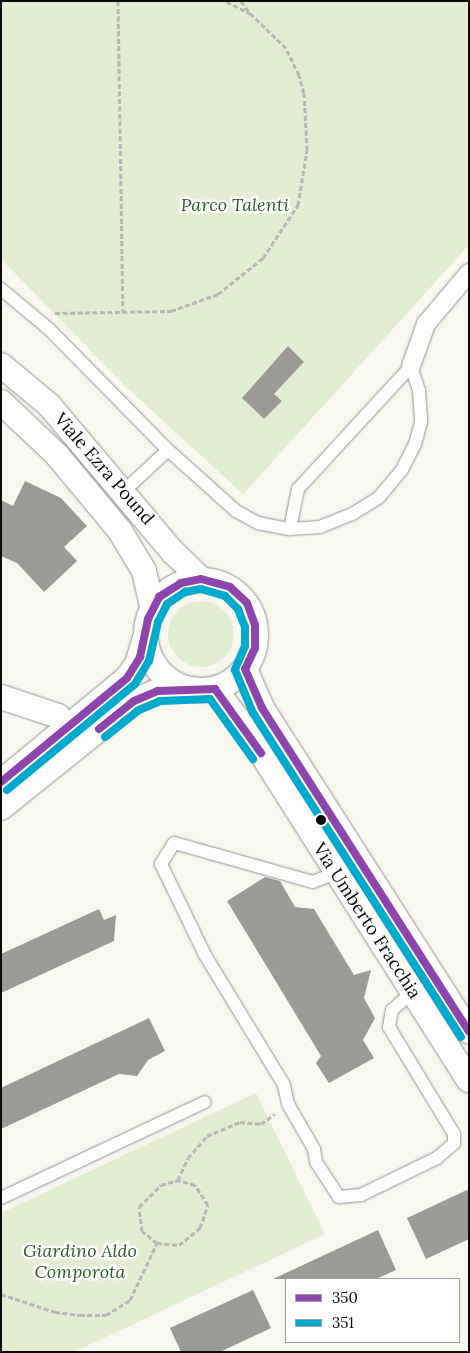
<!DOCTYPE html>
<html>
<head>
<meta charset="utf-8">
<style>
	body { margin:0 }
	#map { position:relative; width:470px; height:1353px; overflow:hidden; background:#f9f8ef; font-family:Lora,serif }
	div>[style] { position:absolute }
	.green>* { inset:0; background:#e1eed1 }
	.round { border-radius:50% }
	.building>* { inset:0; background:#9c9a95 }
	.path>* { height:3px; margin-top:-1.5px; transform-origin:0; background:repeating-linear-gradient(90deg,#b7b7b5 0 5px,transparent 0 7.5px) }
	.roads { filter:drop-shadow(0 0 1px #92928e) drop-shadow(0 0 1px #92928e) }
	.service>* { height:12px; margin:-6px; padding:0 6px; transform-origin:6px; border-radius:6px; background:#fefefd }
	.pedestrian>* { height:18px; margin:-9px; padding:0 9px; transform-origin:9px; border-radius:9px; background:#fefefd }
	.minor>* { height:24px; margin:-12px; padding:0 12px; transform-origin:12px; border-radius:12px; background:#fefefd }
	.minor>.ring { margin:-12px; padding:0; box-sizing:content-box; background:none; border:24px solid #fefefd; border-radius:50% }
	.bus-1>* { height:8px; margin:-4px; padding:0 4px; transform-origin:4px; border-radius:4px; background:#8e44ad }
	.bus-2>* { height:8px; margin:-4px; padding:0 4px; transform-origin:4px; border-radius:4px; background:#00a9ce }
	.dots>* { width:14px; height:14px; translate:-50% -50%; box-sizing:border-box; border:2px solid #fff; border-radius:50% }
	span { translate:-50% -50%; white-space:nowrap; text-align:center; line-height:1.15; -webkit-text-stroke:5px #fff; paint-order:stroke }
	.park-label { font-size:18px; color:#2b5d22; font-style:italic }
	.street-label { font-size:18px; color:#0b0b0b }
	.frame { position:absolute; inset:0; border:2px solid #0b0b0b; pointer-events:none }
	.legend { position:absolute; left:285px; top:1278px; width:175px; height:65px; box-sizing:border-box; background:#fff; border:1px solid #9d9d9d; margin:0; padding:6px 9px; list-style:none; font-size:15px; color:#0b0b0b }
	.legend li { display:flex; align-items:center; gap:10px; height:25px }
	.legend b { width:25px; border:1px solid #9d9d9d }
</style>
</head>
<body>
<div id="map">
	<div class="green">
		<div style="clip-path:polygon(1px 1px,469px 1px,469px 245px,243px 494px,124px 385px,1px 259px)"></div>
		<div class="round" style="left:168px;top:601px;width:66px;height:66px"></div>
		<div style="clip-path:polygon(256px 1093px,325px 1234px,74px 1352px,1px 1352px,1px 1213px)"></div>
	</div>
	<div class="building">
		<div style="clip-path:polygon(288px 346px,304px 362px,274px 394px,282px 401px,264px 419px,242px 398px)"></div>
		<div style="clip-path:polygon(25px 481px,61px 498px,87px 526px,64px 547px,77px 561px,44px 592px,17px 563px,1px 556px,1px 500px,13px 506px)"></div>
		<div style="clip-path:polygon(265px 877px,280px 881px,295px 907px,314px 909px,354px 975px,371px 970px,364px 998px,375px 1018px,363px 1040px,374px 1058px,329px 1083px,316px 1063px,321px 1056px,227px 901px)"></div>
		<div style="clip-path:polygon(99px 909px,104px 920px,116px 915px,114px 941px,1px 993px,1px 954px)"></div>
		<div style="clip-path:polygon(149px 1018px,165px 1051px,148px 1060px,137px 1076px,119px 1074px,1px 1129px,1px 1088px)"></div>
		<div style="clip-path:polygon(469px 1189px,469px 1239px,426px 1259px,407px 1218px)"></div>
		<div style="clip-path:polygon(378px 1230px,396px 1270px,376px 1279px,273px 1279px)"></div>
		<div style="clip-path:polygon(253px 1290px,271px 1328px,220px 1352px,181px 1352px,170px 1328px)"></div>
	</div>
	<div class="path">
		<div style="left:118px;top:1px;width:312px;rotate:89.1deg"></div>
		<div style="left:241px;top:1px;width:14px;rotate:54deg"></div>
		<div style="left:55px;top:313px;width:116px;rotate:-1deg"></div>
		<div style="left:171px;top:311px;width:50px;rotate:-19.9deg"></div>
		<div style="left:218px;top:294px;width:58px;rotate:-38.7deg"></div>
		<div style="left:263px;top:258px;width:64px;rotate:-56.6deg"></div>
		<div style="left:298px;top:205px;width:56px;rotate:-80.7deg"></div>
		<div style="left:307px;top:150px;width:57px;rotate:-93deg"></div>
		<div style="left:304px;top:93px;width:19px;rotate:-106deg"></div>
		<div style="left:299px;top:75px;width:30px;rotate:-116deg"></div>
		<div style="left:286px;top:48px;width:49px;rotate:-135.8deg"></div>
		<div style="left:251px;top:14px;width:29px;rotate:-153deg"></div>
		<div style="left:157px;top:1243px;width:19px;rotate:-141deg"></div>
		<div style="left:142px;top:1231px;width:24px;rotate:-97deg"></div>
		<div style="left:139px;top:1207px;width:31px;rotate:-45deg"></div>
		<div style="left:161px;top:1185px;width:18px;rotate:-16deg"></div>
		<div style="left:1px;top:1294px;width:57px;rotate:18.4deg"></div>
		<div style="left:55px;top:1312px;width:25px;rotate:7deg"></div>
		<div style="left:80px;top:1315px;width:26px"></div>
		<div style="left:106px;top:1315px;width:28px;rotate:-32deg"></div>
		<div style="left:130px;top:1300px;width:63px;rotate:-64.7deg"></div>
		<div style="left:157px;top:1243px;width:22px;rotate:5deg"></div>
		<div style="left:179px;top:1245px;width:27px;rotate:-39deg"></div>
		<div style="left:200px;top:1228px;width:24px;rotate:-71deg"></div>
		<div style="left:208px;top:1205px;width:24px;rotate:-123deg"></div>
		<div style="left:195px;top:1185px;width:18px;rotate:-164deg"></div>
		<div style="left:178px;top:1180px;width:24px;rotate:-66deg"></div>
		<div style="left:188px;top:1158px;width:29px;rotate:-49deg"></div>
		<div style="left:207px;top:1136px;width:36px;rotate:-23deg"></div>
		<div style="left:240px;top:1122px;width:21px;rotate:5deg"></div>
		<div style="left:261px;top:1124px;width:17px;rotate:-36deg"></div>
	</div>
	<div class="roads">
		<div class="service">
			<div style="left:1px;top:289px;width:62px;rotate:39.8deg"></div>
			<div style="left:49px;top:329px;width:170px;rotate:45.5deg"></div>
			<div style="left:124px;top:491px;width:60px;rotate:-43deg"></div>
			<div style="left:168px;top:450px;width:91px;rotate:41.9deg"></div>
			<div style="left:236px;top:511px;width:25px;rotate:29deg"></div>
			<div style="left:258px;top:523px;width:33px;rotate:11deg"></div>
			<div style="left:290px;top:529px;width:41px;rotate:-78.7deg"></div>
			<div style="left:298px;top:489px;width:167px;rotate:-47.4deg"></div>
			<div style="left:411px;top:366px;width:26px;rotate:72deg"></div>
			<div style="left:419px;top:391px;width:31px;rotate:86deg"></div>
			<div style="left:421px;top:422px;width:23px;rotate:105deg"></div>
			<div style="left:415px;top:444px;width:30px;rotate:117deg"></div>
			<div style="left:401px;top:471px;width:35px;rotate:130deg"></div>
			<div style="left:378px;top:498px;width:31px;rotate:148deg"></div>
			<div style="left:352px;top:514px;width:35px;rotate:158deg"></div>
			<div style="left:319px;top:527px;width:29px;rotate:176deg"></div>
			<div style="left:336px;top:873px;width:25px;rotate:159deg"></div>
			<div style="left:313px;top:882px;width:144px;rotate:-164.3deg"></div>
			<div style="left:174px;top:843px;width:25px;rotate:122deg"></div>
			<div style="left:161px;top:864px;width:101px;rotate:64.2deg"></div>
			<div style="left:205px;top:955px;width:152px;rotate:58.7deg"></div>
			<div style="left:284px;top:1085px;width:19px;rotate:78deg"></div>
			<div style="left:288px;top:1104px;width:52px;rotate:60deg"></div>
			<div style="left:314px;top:1149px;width:13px;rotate:81deg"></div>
			<div style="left:316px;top:1162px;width:42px;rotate:56.7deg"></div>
			<div style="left:339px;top:1197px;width:22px;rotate:-5deg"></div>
			<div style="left:361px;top:1195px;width:85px;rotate:-26deg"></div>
			<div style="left:437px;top:1158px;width:23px;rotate:-41deg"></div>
			<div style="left:454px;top:1143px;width:9px;rotate:-90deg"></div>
			<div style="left:454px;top:1134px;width:125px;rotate:-121.3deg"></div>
			<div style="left:389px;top:1027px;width:17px;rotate:-80deg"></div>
			<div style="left:392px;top:1010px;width:28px;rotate:-41deg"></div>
			<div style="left:1px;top:1198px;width:225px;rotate:-25.2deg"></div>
		</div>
		<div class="pedestrian">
			<div style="left:411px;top:366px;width:45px;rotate:-70.3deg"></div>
			<div style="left:426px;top:324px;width:67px;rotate:-49.9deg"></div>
		</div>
		<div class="minor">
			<div style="left:1px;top:365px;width:62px;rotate:39.8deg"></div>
			<div style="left:49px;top:405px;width:192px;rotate:49.9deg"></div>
			<div style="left:173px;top:552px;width:39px;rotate:44deg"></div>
			<div style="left:1px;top:402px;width:77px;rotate:43.4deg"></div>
			<div style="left:57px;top:455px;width:99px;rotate:50.3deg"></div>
			<div style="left:120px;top:531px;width:47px;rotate:59deg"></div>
			<div style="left:144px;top:571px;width:37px;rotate:77deg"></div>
			<div class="ring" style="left:146px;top:580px;width:86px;height:86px"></div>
			<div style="left:245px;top:669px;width:43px;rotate:66.4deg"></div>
			<div style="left:262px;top:708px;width:384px;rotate:57.4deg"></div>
			<div style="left:215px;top:689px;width:56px;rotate:52.9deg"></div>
			<div style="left:249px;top:734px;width:410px;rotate:57.6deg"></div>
			<div style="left:1px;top:697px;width:60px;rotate:18.4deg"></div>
			<div style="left:58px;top:716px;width:10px;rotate:53deg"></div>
			<div style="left:64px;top:724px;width:20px;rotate:79deg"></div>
			<div style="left:1px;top:782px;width:163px;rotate:-39.5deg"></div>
			<div style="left:127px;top:678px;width:17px;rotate:-54deg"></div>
			<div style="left:137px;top:664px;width:27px;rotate:-73deg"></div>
			<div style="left:1px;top:808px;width:171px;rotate:-38.8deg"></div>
			<div style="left:134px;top:701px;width:26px;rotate:-23deg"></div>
			<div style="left:158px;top:691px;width:28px;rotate:-4deg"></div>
		</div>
	</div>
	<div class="bus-1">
		<div style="left:99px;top:729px;width:45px;rotate:-38.7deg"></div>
		<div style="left:134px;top:701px;width:26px;rotate:-23deg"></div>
		<div style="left:158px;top:691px;width:57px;rotate:-2deg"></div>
		<div style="left:215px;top:689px;width:79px;rotate:54.3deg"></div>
		<div style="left:1px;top:782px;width:163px;rotate:-39.5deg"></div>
		<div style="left:127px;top:678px;width:25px;rotate:-58deg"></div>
		<div style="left:140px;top:657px;width:39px;rotate:-78deg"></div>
		<div style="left:148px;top:619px;width:25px;rotate:-63deg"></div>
		<div style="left:159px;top:597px;width:26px;rotate:-32deg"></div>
		<div style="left:181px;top:583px;width:20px;rotate:-11deg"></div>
		<div style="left:201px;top:579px;width:30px;rotate:15deg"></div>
		<div style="left:230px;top:587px;width:23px;rotate:43deg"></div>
		<div style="left:247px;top:603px;width:23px;rotate:70deg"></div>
		<div style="left:255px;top:625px;width:23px;rotate:90deg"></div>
		<div style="left:255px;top:648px;width:23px;rotate:115deg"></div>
		<div style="left:245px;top:669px;width:43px;rotate:66.4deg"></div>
		<div style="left:262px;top:708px;width:384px;rotate:57.4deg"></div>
	</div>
	<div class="bus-2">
		<div style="left:105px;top:737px;width:43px;rotate:-38.5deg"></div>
		<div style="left:139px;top:710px;width:23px;rotate:-23deg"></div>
		<div style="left:160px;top:701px;width:50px;rotate:-2.3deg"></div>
		<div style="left:210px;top:699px;width:74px;rotate:54.4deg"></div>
		<div style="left:7px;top:790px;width:166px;rotate:-39.6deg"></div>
		<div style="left:135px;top:684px;width:27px;rotate:-59deg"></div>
		<div style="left:149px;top:661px;width:40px;rotate:-77deg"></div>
		<div style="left:158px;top:622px;width:20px;rotate:-63deg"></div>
		<div style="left:167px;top:604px;width:22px;rotate:-34deg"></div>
		<div style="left:185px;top:592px;width:16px;rotate:-11deg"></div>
		<div style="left:201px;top:589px;width:25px;rotate:16deg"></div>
		<div style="left:225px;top:596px;width:18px;rotate:45deg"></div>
		<div style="left:238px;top:609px;width:19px;rotate:69deg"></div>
		<div style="left:245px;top:627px;width:19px;rotate:90deg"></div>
		<div style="left:245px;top:646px;width:26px;rotate:113deg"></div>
		<div style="left:235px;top:670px;width:47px;rotate:67.3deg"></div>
		<div style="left:253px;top:713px;width:385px;rotate:57.3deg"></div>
	</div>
	<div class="dots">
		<div style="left:321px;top:820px;background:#0b0b0b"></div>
	</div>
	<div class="park-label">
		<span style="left:235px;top:205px">Parco Talenti</span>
		<span style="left:80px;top:1262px">Giardino Aldo<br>Comporota</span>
	</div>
	<div class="street-label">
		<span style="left:104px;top:469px;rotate:49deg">Viale Ezra Pound</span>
		<span style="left:367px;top:921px;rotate:57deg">Via Umberto Fracchia</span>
	</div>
	<div class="frame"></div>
	<ul class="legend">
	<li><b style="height:6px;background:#8e44ad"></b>350</li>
	<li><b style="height:6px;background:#00a9ce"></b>351</li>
	</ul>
</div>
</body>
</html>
